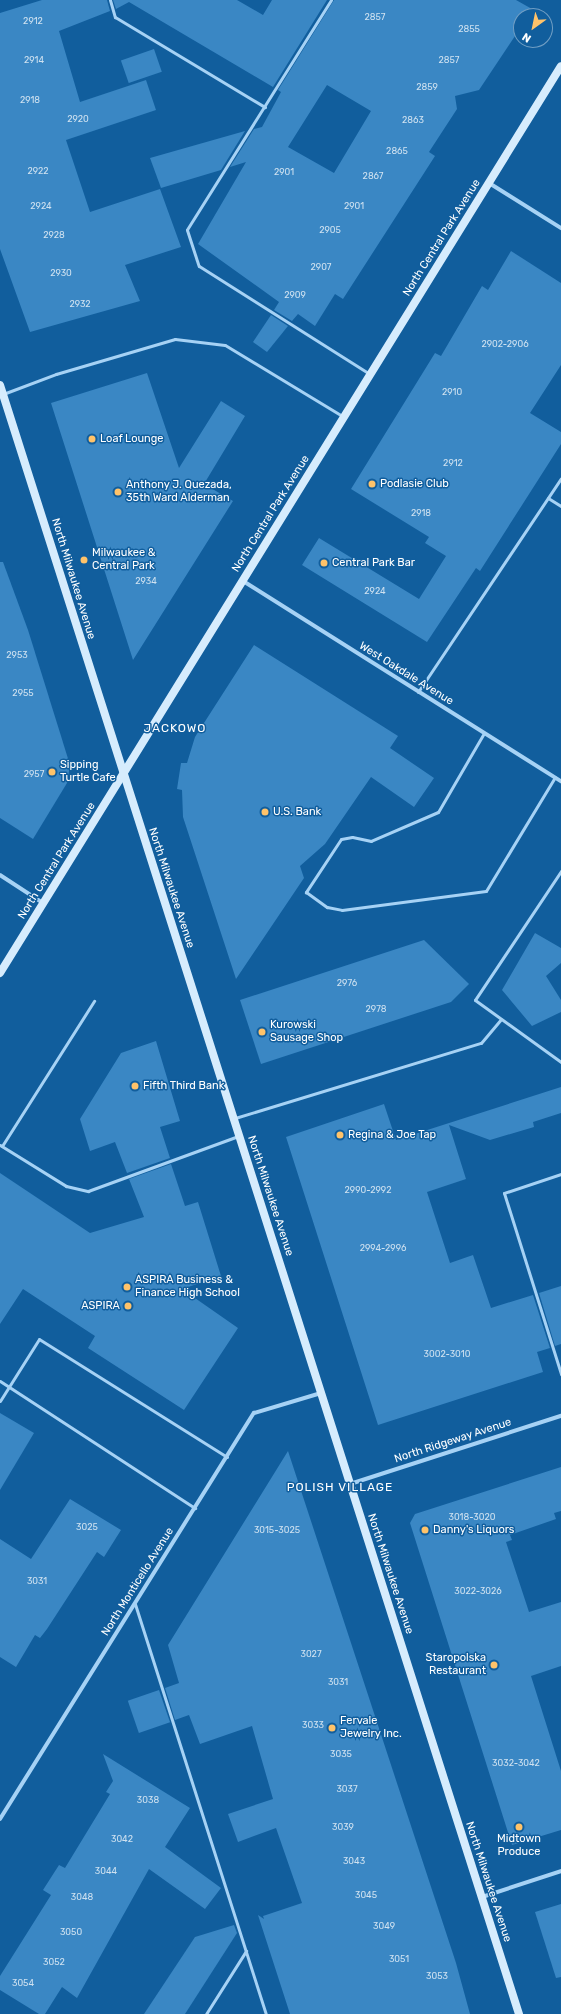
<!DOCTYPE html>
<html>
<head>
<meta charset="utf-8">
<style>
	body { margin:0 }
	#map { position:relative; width:561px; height:2014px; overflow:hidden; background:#115e9d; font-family:Rubik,sans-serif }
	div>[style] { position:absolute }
	.building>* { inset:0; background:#3a87c4; transform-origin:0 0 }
	.lane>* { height:3px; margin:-1.5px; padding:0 1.5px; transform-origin:1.5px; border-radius:1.5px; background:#a6d2f5 }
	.street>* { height:4px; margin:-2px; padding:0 2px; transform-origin:2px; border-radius:2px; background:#a6d2f5 }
	.secondary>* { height:8px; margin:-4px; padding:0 4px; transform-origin:4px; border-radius:4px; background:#d6ecfd }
	.dots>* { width:11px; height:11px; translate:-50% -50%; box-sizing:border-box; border:2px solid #115e9d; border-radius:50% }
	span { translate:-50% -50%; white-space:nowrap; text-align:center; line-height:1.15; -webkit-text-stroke:3px #115e9d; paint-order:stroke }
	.number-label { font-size:9px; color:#cee1f0 }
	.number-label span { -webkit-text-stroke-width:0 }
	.street-label { font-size:11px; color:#fff }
	.poi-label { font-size:11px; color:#fff }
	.left { translate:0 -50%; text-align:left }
	.right { translate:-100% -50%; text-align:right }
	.neighbourhood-label { font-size:12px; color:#fff; letter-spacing:1px }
	.north { position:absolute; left:513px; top:8px; width:40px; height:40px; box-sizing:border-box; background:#115e9d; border:1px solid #709ec4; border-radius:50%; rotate:213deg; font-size:11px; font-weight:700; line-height:16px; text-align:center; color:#fff }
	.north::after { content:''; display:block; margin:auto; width:14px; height:18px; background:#ffc36a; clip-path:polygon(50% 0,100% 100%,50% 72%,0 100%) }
</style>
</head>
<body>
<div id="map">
	<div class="building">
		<div style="clip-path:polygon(42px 0,107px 0,110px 11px,59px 31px,80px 102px,146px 80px,156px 110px,66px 140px,90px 212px,160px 189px,181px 247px,125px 265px,140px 301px,30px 332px,0 249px,0 13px)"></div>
		<div style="clip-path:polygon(113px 0,237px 0,263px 15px,272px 0,327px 0,273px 87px,129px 2px,116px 9px)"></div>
		<div style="clip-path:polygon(evenodd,334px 0,516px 0,532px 9px,528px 16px,521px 16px,521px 27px,479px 90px,455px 96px,457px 109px,429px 152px,435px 156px,343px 299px,335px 294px,315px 326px,298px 314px,292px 321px,274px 310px,279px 302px,198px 244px,246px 162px,230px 167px,254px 129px,262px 127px,281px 92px,278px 90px,334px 0,327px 85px,371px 111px,334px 173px,288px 147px,327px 85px)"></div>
		<div style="left:154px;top:49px;width:24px;height:35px;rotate:71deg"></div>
		<div style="clip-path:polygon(245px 131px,221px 170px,161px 188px,150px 158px)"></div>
		<div style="clip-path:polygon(511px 251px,561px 283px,561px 365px,530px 413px,561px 432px,561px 444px,480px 571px,476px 568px,427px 642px,302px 565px,319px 538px,419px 599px,446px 556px,425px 543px,429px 537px,351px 489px,435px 353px,441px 356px,482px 286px,488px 290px)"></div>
		<div style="clip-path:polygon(271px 315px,288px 326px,267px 352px,253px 342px)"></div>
		<div style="clip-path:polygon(147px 373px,179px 468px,221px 401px,245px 416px,204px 484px,233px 501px,133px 660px,51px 403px)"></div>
		<div style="clip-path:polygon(0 562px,3px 562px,28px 630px,70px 765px,67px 783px,33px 839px,0 818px)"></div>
		<div style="clip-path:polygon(254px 645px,398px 736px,390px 748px,434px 778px,414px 807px,371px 777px,325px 844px,300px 866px,304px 878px,236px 979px,183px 817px,182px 790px,177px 789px,181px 763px,187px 763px,195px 737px)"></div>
		<div style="clip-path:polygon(535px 933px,561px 948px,561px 963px,546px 976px,561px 1000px,561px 1012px,532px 1026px,502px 990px)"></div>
		<div style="clip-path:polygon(424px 940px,469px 984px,451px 1002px,261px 1064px,240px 1000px)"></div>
		<div style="clip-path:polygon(156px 1041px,180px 1121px,160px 1127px,170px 1158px,127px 1173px,115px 1142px,90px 1151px,80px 1119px,121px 1053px)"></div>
		<div style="clip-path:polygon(561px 1087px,561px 1113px,533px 1122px,534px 1127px,490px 1140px,449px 1125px,466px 1179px,427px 1192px,450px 1263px,473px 1255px,491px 1308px,533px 1295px,550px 1348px,537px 1352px,543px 1372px,378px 1425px,286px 1137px,384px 1104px,396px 1140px)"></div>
		<div style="clip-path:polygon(171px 1164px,185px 1206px,198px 1202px,221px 1276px,182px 1289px,238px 1328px,184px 1410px,88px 1348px,95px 1336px,23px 1289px,0 1324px,0 1173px,90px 1233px,144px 1217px,129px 1179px)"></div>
		<div style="clip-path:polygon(561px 1286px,561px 1344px,555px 1346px,539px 1293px)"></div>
		<div style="clip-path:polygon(0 1413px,34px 1433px,0 1490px)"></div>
		<div style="clip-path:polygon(288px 1451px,456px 1963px,470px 2014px,290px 2014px,258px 1915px,264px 1919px,263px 1916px,302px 1903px,276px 1828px,238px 1842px,228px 1814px,273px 1799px,252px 1726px,200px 1744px,189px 1715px,175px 1720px,165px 1688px,179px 1683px,168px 1645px)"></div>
		<div style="clip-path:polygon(561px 1467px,561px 1511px,554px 1513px,556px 1519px,510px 1535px,512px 1540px,506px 1542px,529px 1612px,561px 1602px,561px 1666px,531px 1676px,561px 1771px,561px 1830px,512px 1845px,410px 1523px,415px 1514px)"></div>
		<div style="clip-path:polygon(70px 1499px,121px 1530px,104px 1557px,97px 1552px,47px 1629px,40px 1638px,35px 1635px,16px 1667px,0 1657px,0 1539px,31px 1559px)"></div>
		<div style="left:159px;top:1690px;width:34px;height:33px;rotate:71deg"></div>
		<div style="clip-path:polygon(103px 1754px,190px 1808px,165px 1847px,221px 1888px,205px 1909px,149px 1869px,77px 1998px,62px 1987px,45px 2014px,39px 2014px,0 1990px,0 1976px,51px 1895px,43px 1890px,59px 1865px,65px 1868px,110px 1794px,106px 1792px,113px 1781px)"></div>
		<div style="clip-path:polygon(561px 1904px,561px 1977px,556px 1978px,535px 1912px)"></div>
		<div style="clip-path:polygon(234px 1925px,237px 1933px,185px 2014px,144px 2014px,195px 1937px)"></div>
	</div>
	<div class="lane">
		<div style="left:110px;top:0;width:18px;rotate:74deg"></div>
		<div style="left:115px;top:17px;width:175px;rotate:31deg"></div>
		<div style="left:331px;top:0;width:271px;rotate:122.1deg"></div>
		<div style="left:187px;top:230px;width:38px;rotate:72deg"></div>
		<div style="left:199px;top:266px;width:202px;rotate:32.3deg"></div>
		<div style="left:3px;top:394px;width:57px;rotate:-20.7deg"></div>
		<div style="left:56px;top:374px;width:124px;rotate:-16.4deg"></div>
		<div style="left:175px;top:339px;width:50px;rotate:6.8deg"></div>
		<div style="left:225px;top:345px;width:139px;rotate:31.2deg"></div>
		<div style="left:548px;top:498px;width:15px;rotate:32deg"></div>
		<div style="left:418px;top:692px;width:257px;rotate:-56.2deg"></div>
		<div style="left:484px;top:733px;width:91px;rotate:120.2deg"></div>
		<div style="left:438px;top:812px;width:73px;rotate:156.6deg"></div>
		<div style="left:371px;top:841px;width:19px;rotate:-168deg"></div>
		<div style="left:352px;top:837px;width:11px;rotate:170deg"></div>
		<div style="left:341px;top:839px;width:64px;rotate:123.4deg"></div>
		<div style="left:306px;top:892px;width:26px;rotate:36deg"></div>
		<div style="left:327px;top:907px;width:15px;rotate:11deg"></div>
		<div style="left:342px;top:910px;width:145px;rotate:-7.5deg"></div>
		<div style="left:486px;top:891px;width:133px;rotate:-58.8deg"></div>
		<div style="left:561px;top:871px;width:155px;rotate:123.7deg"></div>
		<div style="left:475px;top:1000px;width:106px;rotate:35.8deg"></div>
		<div style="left:235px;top:1118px;width:257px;rotate:-17deg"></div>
		<div style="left:481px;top:1043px;width:31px;rotate:-50deg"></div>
		<div style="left:0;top:1145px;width:78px;rotate:31.8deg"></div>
		<div style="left:66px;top:1186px;width:23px;rotate:13deg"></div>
		<div style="left:88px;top:1191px;width:160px;rotate:-20.1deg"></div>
		<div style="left:2px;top:1146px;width:172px;rotate:-57.6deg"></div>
		<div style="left:561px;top:1174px;width:60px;rotate:161.6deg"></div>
		<div style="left:504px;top:1193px;width:190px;rotate:72.5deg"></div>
		<div style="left:0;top:1381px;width:233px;rotate:33.1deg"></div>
		<div style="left:0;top:1401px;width:73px;rotate:-57.8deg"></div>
		<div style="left:39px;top:1339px;width:222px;rotate:32.1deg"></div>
		<div style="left:135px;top:1604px;width:430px;rotate:72.3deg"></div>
		<div style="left:206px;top:2014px;width:75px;rotate:-57.6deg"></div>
	</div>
	<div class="street">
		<div style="left:489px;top:183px;width:85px;rotate:32deg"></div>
		<div style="left:243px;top:581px;width:376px;rotate:32.2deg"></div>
		<div style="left:0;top:875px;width:51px;rotate:33.1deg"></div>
		<div style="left:350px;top:1484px;width:222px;rotate:-17.9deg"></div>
		<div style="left:0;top:1819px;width:479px;rotate:-58deg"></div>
		<div style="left:254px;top:1413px;width:70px;rotate:-16.6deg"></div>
		<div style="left:482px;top:1897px;width:83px;rotate:-18.2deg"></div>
	</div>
	<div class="secondary">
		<div style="left:0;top:385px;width:1710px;rotate:72.33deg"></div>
		<div style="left:0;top:973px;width:1066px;rotate:-58.26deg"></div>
	</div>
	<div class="dots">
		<div style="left:92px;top:439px;background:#ffc36a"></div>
		<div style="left:372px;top:484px;background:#ffc36a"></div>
		<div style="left:118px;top:492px;background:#ffc36a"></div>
		<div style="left:84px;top:560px;background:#ffc36a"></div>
		<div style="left:324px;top:563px;background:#ffc36a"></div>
		<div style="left:52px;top:772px;background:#ffc36a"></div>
		<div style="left:265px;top:812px;background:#ffc36a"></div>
		<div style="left:262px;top:1032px;background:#ffc36a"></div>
		<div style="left:135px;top:1086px;background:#ffc36a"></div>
		<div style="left:340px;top:1135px;background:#ffc36a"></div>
		<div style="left:127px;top:1287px;background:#ffc36a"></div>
		<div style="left:128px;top:1306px;background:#ffc36a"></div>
		<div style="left:425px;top:1530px;background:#ffc36a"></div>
		<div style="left:494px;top:1665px;background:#ffc36a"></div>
		<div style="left:332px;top:1728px;background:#ffc36a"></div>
		<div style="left:519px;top:1827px;background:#ffc36a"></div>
	</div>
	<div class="number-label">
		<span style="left:375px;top:17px">2857</span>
		<span style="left:33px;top:21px">2912</span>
		<span style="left:469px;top:29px">2855</span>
		<span style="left:34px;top:60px">2914</span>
		<span style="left:449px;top:60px">2857</span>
		<span style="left:427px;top:87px">2859</span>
		<span style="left:30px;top:100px">2918</span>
		<span style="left:78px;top:119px">2920</span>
		<span style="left:413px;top:120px">2863</span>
		<span style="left:397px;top:151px">2865</span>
		<span style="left:38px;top:171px">2922</span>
		<span style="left:284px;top:172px">2901</span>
		<span style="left:373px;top:176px">2867</span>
		<span style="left:41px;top:206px">2924</span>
		<span style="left:354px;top:206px">2901</span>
		<span style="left:330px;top:230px">2905</span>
		<span style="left:54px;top:235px">2928</span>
		<span style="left:321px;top:267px">2907</span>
		<span style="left:61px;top:273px">2930</span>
		<span style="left:295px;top:295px">2909</span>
		<span style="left:80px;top:304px">2932</span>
		<span style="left:505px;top:344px">2902-2906</span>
		<span style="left:452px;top:392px">2910</span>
		<span style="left:453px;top:463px">2912</span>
		<span style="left:421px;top:513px">2918</span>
		<span style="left:146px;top:581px">2934</span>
		<span style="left:375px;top:591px">2924</span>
		<span style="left:17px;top:655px">2953</span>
		<span style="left:23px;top:693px">2955</span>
		<span style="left:34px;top:774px">2957</span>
		<span style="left:347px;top:983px">2976</span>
		<span style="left:376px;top:1009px">2978</span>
		<span style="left:368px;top:1190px">2990-2992</span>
		<span style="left:383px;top:1248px">2994-2996</span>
		<span style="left:447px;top:1354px">3002-3010</span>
		<span style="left:472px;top:1517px">3018-3020</span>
		<span style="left:87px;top:1527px">3025</span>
		<span style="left:277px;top:1530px">3015-3025</span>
		<span style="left:37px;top:1581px">3031</span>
		<span style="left:478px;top:1591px">3022-3026</span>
		<span style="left:311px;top:1654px">3027</span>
		<span style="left:338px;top:1682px">3031</span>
		<span style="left:313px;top:1725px">3033</span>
		<span style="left:341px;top:1754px">3035</span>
		<span style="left:516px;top:1763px">3032-3042</span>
		<span style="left:347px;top:1789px">3037</span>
		<span style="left:148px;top:1800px">3038</span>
		<span style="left:343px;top:1827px">3039</span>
		<span style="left:122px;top:1839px">3042</span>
		<span style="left:354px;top:1861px">3043</span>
		<span style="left:106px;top:1871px">3044</span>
		<span style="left:366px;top:1895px">3045</span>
		<span style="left:82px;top:1897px">3048</span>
		<span style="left:384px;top:1926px">3049</span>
		<span style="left:71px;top:1932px">3050</span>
		<span style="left:399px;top:1959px">3051</span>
		<span style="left:54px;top:1962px">3052</span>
		<span style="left:437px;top:1976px">3053</span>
		<span style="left:23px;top:1983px">3054</span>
	</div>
	<div class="street-label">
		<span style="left:442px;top:238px;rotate:-58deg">North Central Park Avenue</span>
		<span style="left:271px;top:514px;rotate:-58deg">North Central Park Avenue</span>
		<span style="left:73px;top:579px;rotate:73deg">North Milwaukee Avenue</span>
		<span style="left:406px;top:674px;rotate:32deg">West Oakdale Avenue</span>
		<span style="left:57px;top:861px;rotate:-58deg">North Central Park Avenue</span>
		<span style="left:171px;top:888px;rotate:72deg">North Milwaukee Avenue</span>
		<span style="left:270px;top:1196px;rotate:72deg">North Milwaukee Avenue</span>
		<span style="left:453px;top:1441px;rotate:-18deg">North Ridgeway Avenue</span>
		<span style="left:390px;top:1574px;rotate:72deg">North Milwaukee Avenue</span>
		<span style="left:138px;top:1582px;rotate:-58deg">North Monticello Avenue</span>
		<span style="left:488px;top:1882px;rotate:72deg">North Milwaukee Avenue</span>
	</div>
	<div class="poi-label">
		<span class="left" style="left:100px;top:439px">Loaf Lounge</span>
		<span class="left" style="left:380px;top:484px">Podlasie Club</span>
		<span class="left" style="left:126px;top:492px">Anthony J. Quezada,<br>35th Ward Alderman</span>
		<span class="left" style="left:92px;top:560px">Milwaukee &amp;<br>Central Park</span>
		<span class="left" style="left:332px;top:563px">Central Park Bar</span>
		<span class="left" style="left:60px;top:772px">Sipping<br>Turtle Cafe</span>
		<span class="left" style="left:273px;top:812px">U.S. Bank</span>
		<span class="left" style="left:270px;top:1032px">Kurowski<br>Sausage Shop</span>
		<span class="left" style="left:143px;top:1086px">Fifth Third Bank</span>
		<span class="left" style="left:348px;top:1135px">Regina &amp; Joe Tap</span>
		<span class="left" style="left:135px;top:1287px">ASPIRA Business &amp;<br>Finance High School</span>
		<span class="right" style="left:120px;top:1306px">ASPIRA</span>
		<span class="left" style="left:433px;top:1530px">Danny's Liquors</span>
		<span class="right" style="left:486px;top:1665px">Staropolska<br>Restaurant</span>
		<span class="left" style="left:340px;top:1728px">Fervale<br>Jewelry Inc.</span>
		<span style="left:519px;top:1846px">Midtown<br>Produce</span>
	</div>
	<div class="neighbourhood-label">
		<span style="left:175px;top:729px">JACKOWO</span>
		<span style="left:340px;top:1488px">POLISH VILLAGE</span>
	</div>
	<div class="north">N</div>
</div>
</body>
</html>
